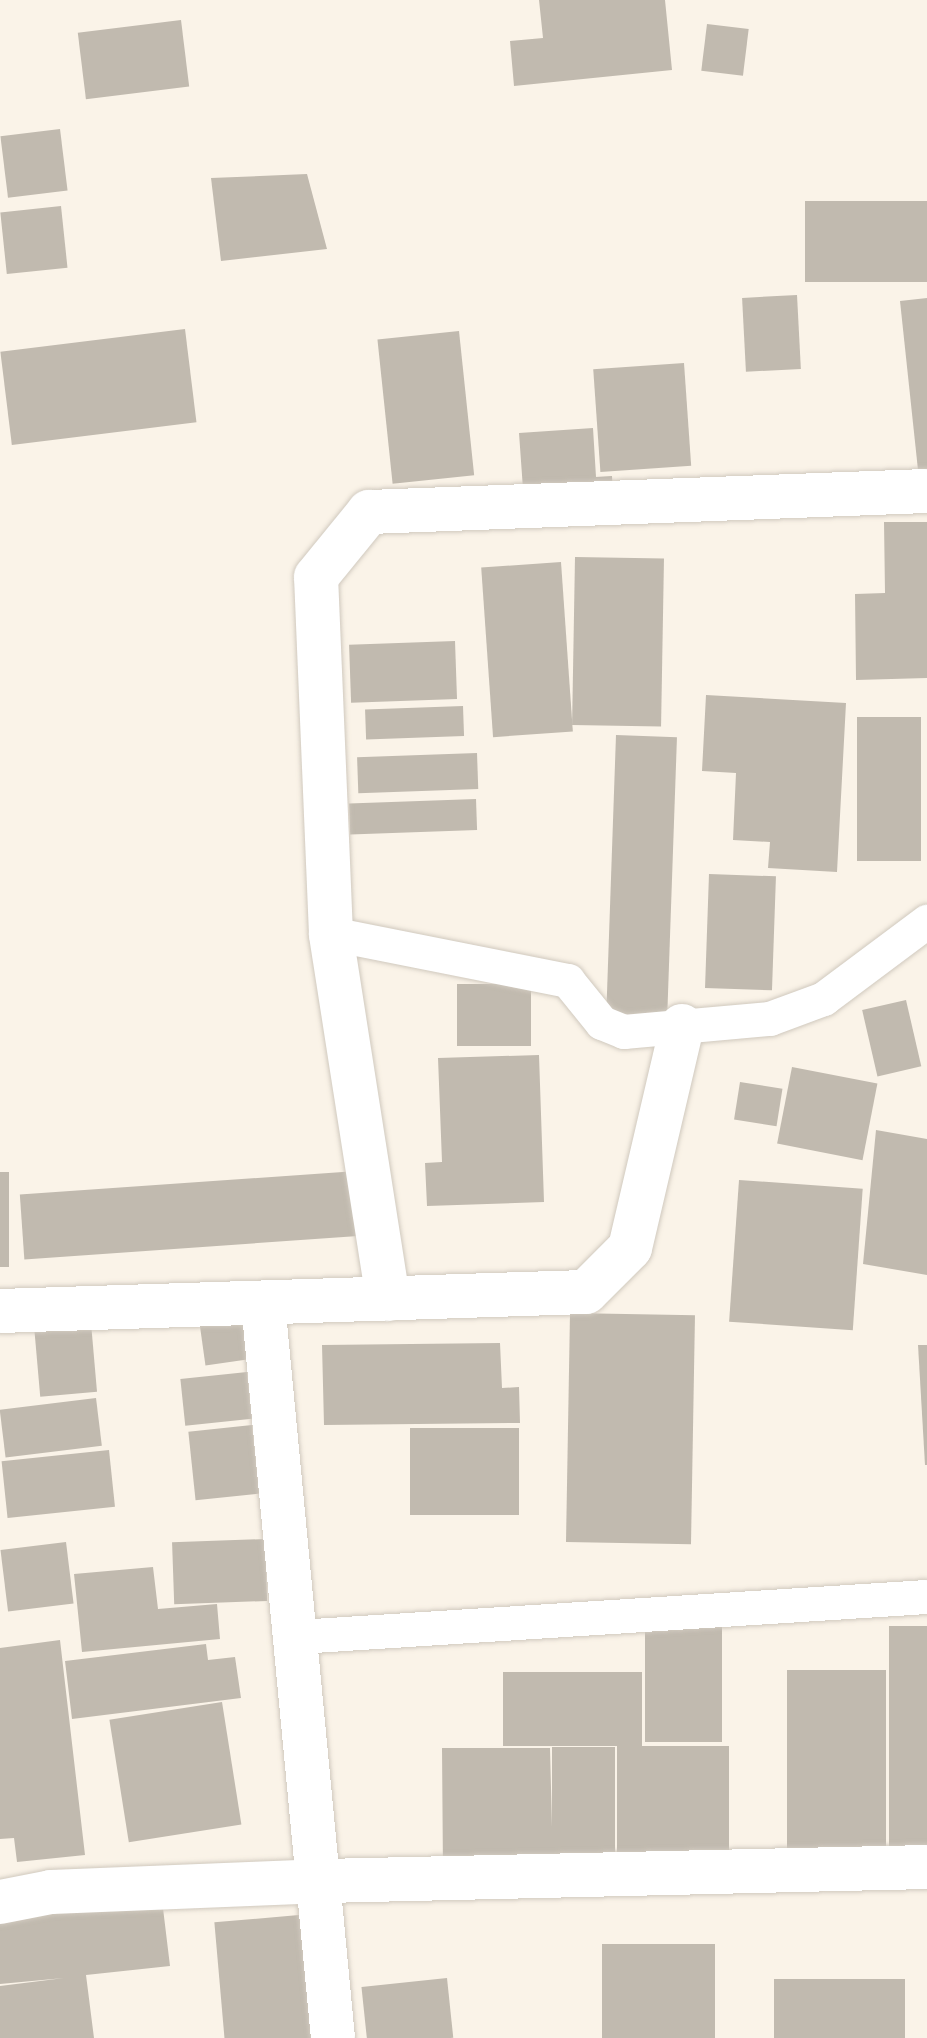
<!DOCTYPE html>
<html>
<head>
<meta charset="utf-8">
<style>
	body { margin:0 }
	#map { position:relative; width:927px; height:2038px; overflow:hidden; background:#faf3e8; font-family:"Public Sans",sans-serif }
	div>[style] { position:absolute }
	.building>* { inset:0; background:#c1baaf; transform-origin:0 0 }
	.roads { filter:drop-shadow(0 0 2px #d0c9be) drop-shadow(0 0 2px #d0c9be) }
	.lane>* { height:34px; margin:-17px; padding:0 17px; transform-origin:17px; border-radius:17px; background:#fff }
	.street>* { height:44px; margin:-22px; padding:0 22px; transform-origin:22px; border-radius:22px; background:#fff }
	span { translate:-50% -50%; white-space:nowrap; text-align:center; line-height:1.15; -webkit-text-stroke:7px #fff; paint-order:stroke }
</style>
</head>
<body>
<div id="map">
	<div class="building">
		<div style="clip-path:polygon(539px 0,665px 0,672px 70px,514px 86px,510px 41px,543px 38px)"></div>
		<div style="left:181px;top:20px;width:67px;height:104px;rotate:83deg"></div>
		<div style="left:707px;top:24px;width:42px;height:47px;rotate:7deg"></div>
		<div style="left:60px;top:129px;width:62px;height:60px;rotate:83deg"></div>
		<div style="clip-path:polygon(307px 174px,327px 249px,221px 261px,211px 178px)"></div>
		<div style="left:927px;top:201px;width:81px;height:122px;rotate:90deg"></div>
		<div style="left:61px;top:206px;width:62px;height:61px;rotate:84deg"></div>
		<div style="left:797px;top:295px;width:74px;height:55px;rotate:87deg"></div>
		<div style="clip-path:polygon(927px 298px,927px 469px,918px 470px,900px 301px)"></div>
		<div style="left:185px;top:329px;width:94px;height:186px;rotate:83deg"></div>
		<div style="left:459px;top:331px;width:145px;height:82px;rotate:84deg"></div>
		<div style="left:684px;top:363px;width:103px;height:91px;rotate:86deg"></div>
		<div style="clip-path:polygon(593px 428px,596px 477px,612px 476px,613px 496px,524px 503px,519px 433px)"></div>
		<div style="clip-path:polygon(884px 522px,927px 522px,927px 678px,856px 680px,855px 594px,885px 593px)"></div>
		<div style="left:575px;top:557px;width:89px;height:168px;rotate:1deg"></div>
		<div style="left:561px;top:562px;width:170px;height:80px;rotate:86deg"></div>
		<div style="left:455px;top:641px;width:58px;height:106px;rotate:88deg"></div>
		<div style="clip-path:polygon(706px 695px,846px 703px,837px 872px,768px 868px,770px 842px,733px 840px,736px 773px,702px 771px)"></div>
		<div style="left:463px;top:706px;width:30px;height:98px;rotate:88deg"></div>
		<div style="left:857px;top:717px;width:64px;height:144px"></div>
		<div style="left:616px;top:735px;width:61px;height:284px;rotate:2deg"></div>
		<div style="left:477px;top:753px;width:36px;height:120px;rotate:88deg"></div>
		<div style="left:476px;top:799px;width:31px;height:127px;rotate:88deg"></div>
		<div style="left:709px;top:874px;width:67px;height:114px;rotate:2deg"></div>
		<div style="left:457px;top:984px;width:74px;height:62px"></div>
		<div style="left:906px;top:1000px;width:68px;height:45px;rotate:77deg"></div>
		<div style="clip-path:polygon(539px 1055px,544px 1202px,427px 1206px,425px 1163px,442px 1162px,438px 1058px)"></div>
		<div style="left:792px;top:1067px;width:87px;height:78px;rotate:11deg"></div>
		<div style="left:740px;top:1082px;width:43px;height:38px;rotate:9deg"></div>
		<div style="clip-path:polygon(876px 1130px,927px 1139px,927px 1275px,863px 1264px)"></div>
		<div style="left:357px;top:1171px;width:65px;height:338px;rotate:86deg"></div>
		<div style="left:0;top:1172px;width:9px;height:95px"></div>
		<div style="left:739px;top:1180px;width:124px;height:142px;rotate:4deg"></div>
		<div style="left:570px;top:1313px;width:125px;height:229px;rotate:1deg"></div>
		<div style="left:248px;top:1316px;width:43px;height:49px;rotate:82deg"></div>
		<div style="left:91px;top:1323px;width:69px;height:57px;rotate:85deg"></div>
		<div style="clip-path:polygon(500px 1343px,502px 1388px,519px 1387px,520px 1423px,324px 1425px,322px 1345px)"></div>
		<div style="clip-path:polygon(918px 1345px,927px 1345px,927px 1465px,925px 1465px)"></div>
		<div style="left:247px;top:1372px;width:47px;height:67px;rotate:84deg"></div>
		<div style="left:96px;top:1398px;width:48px;height:97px;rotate:83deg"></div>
		<div style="left:252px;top:1425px;width:69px;height:64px;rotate:84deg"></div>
		<div style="left:410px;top:1428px;width:109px;height:87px"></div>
		<div style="left:109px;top:1450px;width:57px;height:108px;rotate:84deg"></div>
		<div style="left:265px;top:1539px;width:62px;height:93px;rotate:88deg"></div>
		<div style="left:66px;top:1542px;width:62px;height:66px;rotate:83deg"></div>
		<div style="clip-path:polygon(153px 1567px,158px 1609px,217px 1604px,220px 1639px,82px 1652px,74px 1574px)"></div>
		<div style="left:645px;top:1625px;width:77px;height:117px"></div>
		<div style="left:889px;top:1626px;width:38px;height:225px"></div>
		<div style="clip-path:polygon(60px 1640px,85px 1855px,17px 1862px,14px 1838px,0 1839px,0 1648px)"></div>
		<div style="clip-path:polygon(206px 1644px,208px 1660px,235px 1657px,241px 1698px,72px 1719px,65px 1661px)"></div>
		<div style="left:886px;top:1670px;width:191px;height:99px;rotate:90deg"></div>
		<div style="left:503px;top:1672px;width:139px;height:74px"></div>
		<div style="left:222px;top:1702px;width:124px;height:114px;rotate:81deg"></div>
		<div style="left:729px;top:1746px;width:115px;height:112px;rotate:90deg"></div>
		<div style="clip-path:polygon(552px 1747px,615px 1747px,615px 1866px,443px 1872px,442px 1748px,550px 1748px,552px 1827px)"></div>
		<div style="clip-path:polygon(162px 1900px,170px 1966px,86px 1975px,94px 2038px,0 2038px,0 1986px,64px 1978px,0 1984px,0 1917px)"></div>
		<div style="left:310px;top:1914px;width:124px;height:96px;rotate:85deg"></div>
		<div style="left:602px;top:1944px;width:113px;height:94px"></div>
		<div style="left:447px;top:1978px;width:60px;height:86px;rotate:84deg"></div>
		<div style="left:774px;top:1979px;width:131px;height:59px"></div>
	</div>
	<div class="roads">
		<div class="lane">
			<div style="left:331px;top:934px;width:242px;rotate:11.2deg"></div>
			<div style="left:568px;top:981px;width:54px;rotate:51deg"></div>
			<div style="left:602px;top:1023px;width:24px;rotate:22deg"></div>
			<div style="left:624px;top:1032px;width:147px;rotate:-5.1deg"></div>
			<div style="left:770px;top:1019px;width:58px;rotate:-20.3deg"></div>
			<div style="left:824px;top:999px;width:129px;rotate:-36.8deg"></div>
			<div style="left:298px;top:1637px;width:630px;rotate:-3.64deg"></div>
		</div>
		<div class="street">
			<div style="left:388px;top:1299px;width:369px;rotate:-98.9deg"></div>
			<div style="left:331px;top:934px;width:357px;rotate:-92.4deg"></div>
			<div style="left:316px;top:577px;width:84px;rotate:-50.8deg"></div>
			<div style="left:369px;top:512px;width:558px;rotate:-2.16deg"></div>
			<div style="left:263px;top:1303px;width:738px;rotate:84.56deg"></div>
			<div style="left:0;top:1311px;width:586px;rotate:-1.86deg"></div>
			<div style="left:586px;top:1292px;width:62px;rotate:-45deg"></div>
			<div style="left:630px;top:1248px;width:228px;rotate:-76.8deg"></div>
			<div style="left:0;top:1902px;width:52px;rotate:-11.1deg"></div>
			<div style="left:51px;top:1892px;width:273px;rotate:-2.3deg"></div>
			<div style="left:324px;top:1881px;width:603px;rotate:-1.33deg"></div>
		</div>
	</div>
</div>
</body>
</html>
